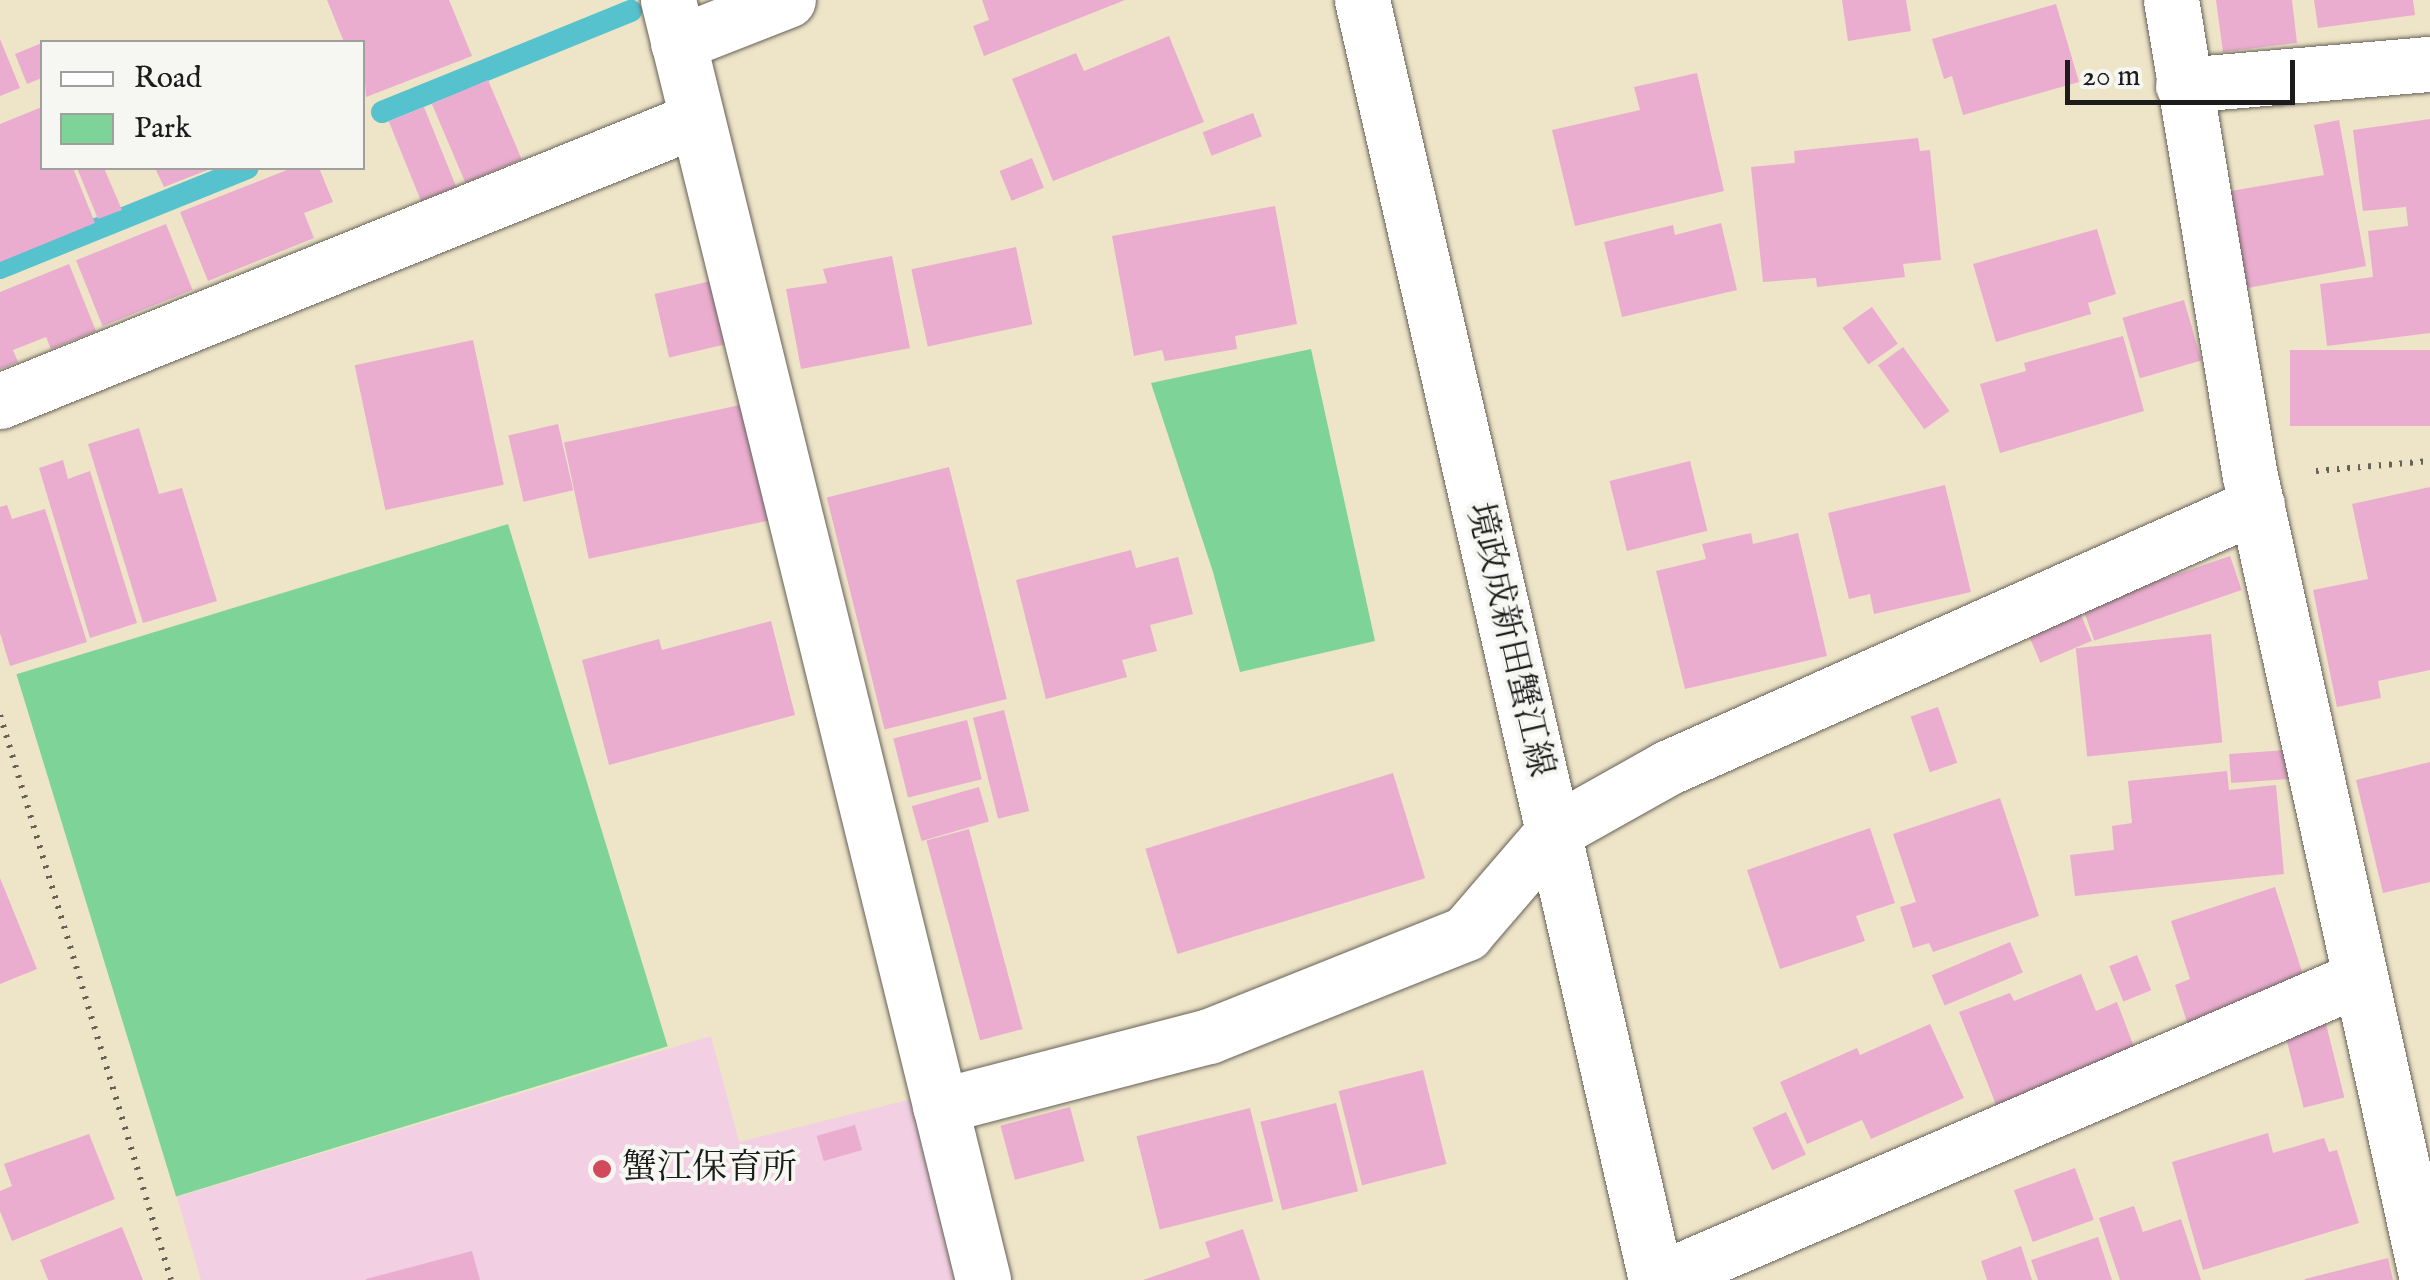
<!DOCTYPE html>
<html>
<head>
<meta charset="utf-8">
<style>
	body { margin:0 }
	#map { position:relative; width:2430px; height:1280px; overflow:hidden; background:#eee4c8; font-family:"IM FELL English","Noto Serif JP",serif }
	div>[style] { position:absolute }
	.built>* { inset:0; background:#f2cfe2 }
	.green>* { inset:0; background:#7dd398; transform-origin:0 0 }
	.stream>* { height:22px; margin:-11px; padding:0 11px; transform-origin:11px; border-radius:11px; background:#55c2ce }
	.building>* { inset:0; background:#eaadcf; transform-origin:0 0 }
	.path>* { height:6px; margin-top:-3px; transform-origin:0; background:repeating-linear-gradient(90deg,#666258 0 2.5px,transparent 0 10.5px) }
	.roads { filter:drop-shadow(0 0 2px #666258) drop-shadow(0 0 2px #666258) }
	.minor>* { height:55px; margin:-27.5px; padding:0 27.5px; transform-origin:27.5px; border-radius:27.5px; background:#fff }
	.secondary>* { height:55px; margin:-27.5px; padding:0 27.5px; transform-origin:27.5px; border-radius:27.5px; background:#fff }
	.dots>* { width:28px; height:28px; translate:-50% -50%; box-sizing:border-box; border:5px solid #f6f6f2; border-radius:50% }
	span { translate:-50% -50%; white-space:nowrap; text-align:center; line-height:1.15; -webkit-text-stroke:8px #f6f6f2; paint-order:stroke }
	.street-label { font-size:35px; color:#1c1c1c }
	.poi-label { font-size:35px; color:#1c1c1c }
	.left { translate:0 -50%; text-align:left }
	.legend { position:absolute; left:40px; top:40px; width:325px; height:130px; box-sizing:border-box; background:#f6f6f2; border:2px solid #9f9f9c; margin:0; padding:12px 18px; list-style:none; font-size:30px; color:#1c1c1c }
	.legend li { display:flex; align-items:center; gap:20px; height:50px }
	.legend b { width:50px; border:2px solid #9f9f9c }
	.scale { position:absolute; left:2065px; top:60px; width:230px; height:45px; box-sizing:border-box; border:5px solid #1c1c1c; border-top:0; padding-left:12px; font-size:30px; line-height:35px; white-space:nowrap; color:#1c1c1c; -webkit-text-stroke:8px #f6f6f2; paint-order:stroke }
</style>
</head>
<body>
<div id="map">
	<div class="built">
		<div style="clip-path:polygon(711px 1036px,739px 1142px,920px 1097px,964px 1280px,201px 1280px,177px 1197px)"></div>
	</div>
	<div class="green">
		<div style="clip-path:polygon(1311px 349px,1375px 641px,1240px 672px,1213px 572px,1151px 383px)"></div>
		<div style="left:508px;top:524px;width:546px;height:514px;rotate:73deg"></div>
	</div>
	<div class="stream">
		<div style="left:382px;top:112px;width:269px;rotate:-22.1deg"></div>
		<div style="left:0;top:268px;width:267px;rotate:-22deg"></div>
	</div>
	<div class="building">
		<div style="clip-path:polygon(327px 0,449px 0,472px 56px,366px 97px,362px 42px,344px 42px)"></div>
		<div style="clip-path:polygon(982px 0,1125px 0,984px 56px,973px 26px,989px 20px)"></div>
		<div style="clip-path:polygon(1842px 0,1906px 0,1911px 31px,1848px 41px)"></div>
		<div style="clip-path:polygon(2216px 0,2292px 0,2297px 43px,2223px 52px)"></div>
		<div style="clip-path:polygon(2314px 0,2413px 0,2415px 15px,2318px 28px)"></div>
		<div style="clip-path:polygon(2056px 4px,2079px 82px,1963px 115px,1952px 76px,1944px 79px,1932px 39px)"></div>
		<div style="clip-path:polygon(1169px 36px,1204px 122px,1053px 181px,1012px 79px,1076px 53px,1084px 71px)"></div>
		<div style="clip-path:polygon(0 39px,20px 88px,0 96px)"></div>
		<div style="clip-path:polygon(42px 43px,42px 78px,27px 84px,15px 54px)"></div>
		<div style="clip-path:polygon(1697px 73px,1724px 191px,1575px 226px,1552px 130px,1640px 110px,1634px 87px)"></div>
		<div style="left:488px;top:80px;width:86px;height:61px;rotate:67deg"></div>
		<div style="clip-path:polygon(42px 107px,42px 168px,73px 168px,95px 223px,0 262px,0 124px)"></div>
		<div style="left:424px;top:107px;width:86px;height:38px;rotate:68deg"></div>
		<div style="left:1253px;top:113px;width:25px;height:54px;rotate:69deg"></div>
		<div style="clip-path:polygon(2430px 119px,2430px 333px,2327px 346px,2320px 284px,2373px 277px,2368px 231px,2408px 226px,2406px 207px,2426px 205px,2363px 211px,2353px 130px)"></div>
		<div style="clip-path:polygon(2339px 120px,2366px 266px,2237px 290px,2219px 193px,2324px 175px,2314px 125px)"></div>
		<div style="clip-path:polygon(1918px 138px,1920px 151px,1930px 150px,1941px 260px,1903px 264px,1905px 277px,1817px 287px,1816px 278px,1763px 282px,1751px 167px,1795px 163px,1794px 151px)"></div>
		<div style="left:1032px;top:158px;width:32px;height:35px;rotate:68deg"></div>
		<div style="clip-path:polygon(77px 168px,104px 168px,122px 210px,98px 219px)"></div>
		<div style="clip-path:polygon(155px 168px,213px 168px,164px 187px)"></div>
		<div style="clip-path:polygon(292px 168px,319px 168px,333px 202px,304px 213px,314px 238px,208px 281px,180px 212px)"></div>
		<div style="clip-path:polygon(1275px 206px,1297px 324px,1235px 336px,1237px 349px,1165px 361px,1162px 350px,1134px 356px,1112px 236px)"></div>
		<div style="clip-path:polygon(1721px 223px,1737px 290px,1622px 317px,1604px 242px,1673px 225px,1675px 235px)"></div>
		<div style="left:166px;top:224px;width:71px;height:97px;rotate:68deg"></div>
		<div style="clip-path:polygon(2097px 229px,2116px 294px,2088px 303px,2091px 314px,1996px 342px,1973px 264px)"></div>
		<div style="left:1016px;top:247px;width:79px;height:107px;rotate:78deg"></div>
		<div style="clip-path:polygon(892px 256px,910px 348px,801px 369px,786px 289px,827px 283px,823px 269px)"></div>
		<div style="clip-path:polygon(69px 264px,96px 331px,51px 349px,46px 337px,13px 350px,18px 362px,0 369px,0 292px)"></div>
		<div style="left:711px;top:281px;width:65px;height:58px;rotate:77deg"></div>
		<div style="left:2184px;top:300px;width:63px;height:64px;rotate:74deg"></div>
		<div style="left:1872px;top:307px;width:45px;height:36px;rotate:55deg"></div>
		<div style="clip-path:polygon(2123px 336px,2144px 411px,2000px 453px,1980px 384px,2026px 371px,2024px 363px)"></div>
		<div style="left:473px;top:340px;width:148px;height:121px;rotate:78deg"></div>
		<div style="left:1903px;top:347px;width:79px;height:31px;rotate:54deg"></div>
		<div style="left:2430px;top:350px;width:76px;height:140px;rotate:90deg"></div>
		<div style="left:745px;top:404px;width:119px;height:185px;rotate:78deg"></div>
		<div style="left:558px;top:424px;width:68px;height:51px;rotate:77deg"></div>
		<div style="clip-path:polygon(139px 428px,159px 494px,182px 488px,217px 601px,143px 623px,88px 444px)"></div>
		<div style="clip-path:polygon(63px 460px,68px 479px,90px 471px,137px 623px,90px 638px,39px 468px)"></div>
		<div style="left:1690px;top:461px;width:72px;height:83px;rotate:76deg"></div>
		<div style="left:949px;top:467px;width:239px;height:126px;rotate:76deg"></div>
		<div style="clip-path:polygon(1945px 485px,1971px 592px,1874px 614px,1870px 594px,1849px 599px,1828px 513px)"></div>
		<div style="clip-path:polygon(2430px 487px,2430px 670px,2378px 681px,2381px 698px,2337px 707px,2313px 590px,2368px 579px,2352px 504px)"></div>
		<div style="clip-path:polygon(7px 505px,12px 519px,45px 509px,87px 642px,10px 666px,0 633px,0 507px)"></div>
		<div style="clip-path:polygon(1751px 533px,1753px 544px,1798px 533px,1827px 656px,1685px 689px,1656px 571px,1706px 559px,1702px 544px)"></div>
		<div style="clip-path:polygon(1131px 550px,1136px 568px,1178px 557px,1193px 614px,1150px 625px,1157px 651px,1122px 660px,1127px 677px,1046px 699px,1016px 580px)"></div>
		<div style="left:2230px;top:556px;width:36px;height:156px;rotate:71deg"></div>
		<div style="left:2081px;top:615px;width:28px;height:56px;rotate:67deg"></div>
		<div style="clip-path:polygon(771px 621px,795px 715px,609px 765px,582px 660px,659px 639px,662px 650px)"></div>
		<div style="left:2211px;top:634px;width:109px;height:136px;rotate:84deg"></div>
		<div style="left:1938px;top:707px;width:59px;height:29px;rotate:71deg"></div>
		<div style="left:1004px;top:710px;width:104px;height:32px;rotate:76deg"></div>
		<div style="left:967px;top:720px;width:61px;height:76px;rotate:76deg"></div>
		<div style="left:2287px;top:750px;width:29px;height:58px;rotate:86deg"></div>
		<div style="clip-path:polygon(2430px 762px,2430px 882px,2383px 893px,2356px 780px)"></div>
		<div style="clip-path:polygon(2227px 771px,2229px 790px,2276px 785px,2284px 874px,2075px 896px,2070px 855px,2114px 850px,2112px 826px,2132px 823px,2128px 781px)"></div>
		<div style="left:1393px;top:773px;width:110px;height:259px;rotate:73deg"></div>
		<div style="left:979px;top:787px;width:36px;height:70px;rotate:74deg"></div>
		<div style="clip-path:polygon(2000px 798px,2039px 916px,1933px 952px,1929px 943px,1913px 948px,1900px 907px,1916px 902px,1893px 834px)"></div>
		<div style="clip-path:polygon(1870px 828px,1895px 903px,1856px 916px,1865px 941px,1780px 969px,1747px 870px)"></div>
		<div style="left:969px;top:829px;width:207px;height:44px;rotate:75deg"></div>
		<div style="clip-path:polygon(0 878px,37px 969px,0 984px)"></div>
		<div style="clip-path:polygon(2275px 887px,2305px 981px,2188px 1025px,2175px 985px,2190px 979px,2171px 921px)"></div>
		<div style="left:2010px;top:942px;width:33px;height:85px;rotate:67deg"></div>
		<div style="left:2137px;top:955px;width:38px;height:30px;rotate:68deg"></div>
		<div style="clip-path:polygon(2081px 974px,2096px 1011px,2117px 1002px,2136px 1052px,1997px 1107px,1959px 1012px,2010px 993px,2014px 1001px)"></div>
		<div style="left:2325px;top:1020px;width:80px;height:42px;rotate:76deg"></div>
		<div style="clip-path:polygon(1930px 1024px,1964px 1098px,1871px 1139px,1862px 1120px,1807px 1144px,1780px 1082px,1857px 1048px,1860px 1055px)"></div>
		<div style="left:1423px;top:1070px;width:97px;height:87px;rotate:76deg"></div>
		<div style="left:1336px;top:1103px;width:91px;height:78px;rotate:76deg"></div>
		<div style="left:1070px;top:1107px;width:56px;height:72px;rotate:75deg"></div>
		<div style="left:1250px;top:1108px;width:96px;height:117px;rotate:76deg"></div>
		<div style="left:1786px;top:1112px;width:47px;height:37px;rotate:65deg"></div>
		<div style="left:855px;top:1125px;width:26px;height:40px;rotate:74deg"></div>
		<div style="clip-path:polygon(2268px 1133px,2273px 1153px,2324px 1138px,2329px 1152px,2337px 1150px,2359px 1223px,2203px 1270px,2172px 1162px)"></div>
		<div style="clip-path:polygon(89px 1134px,115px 1199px,12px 1241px,0 1211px,0 1191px,12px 1186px,4px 1164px)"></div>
		<div style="left:2075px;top:1168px;width:55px;height:65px;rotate:70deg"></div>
		<div style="clip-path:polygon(2134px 1206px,2143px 1232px,2181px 1219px,2201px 1280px,2120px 1280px,2099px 1218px)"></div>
		<div style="clip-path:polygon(122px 1227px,143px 1280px,48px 1280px,40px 1260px)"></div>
		<div style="clip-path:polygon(1243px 1229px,1260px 1280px,1143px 1280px,1210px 1257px,1205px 1242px)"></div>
		<div style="clip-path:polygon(2098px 1237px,2112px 1280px,2038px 1280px,2031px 1260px)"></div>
		<div style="clip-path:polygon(2021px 1246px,2032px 1280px,1987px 1280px,1981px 1261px)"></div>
		<div style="clip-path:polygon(472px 1251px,480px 1280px,366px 1280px,366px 1279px)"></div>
		<div style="clip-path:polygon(2388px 1258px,2393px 1280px,2305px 1280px,2305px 1279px)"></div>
	</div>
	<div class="path">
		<div style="left:2316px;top:471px;width:114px;rotate:-5deg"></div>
		<div style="left:0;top:715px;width:590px;rotate:73.16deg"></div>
	</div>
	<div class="roads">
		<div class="minor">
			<div style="left:668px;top:0;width:1318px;rotate:76.17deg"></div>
			<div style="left:2171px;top:0;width:483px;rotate:80.6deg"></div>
			<div style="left:2250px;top:476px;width:823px;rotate:77.58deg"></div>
			<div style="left:678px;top:43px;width:118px;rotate:-21.4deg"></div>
			<div style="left:2183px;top:85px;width:248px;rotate:-4.9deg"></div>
			<div style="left:0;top:401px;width:750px;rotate:-22.01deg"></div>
			<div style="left:940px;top:1106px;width:278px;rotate:-14.6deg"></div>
			<div style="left:1209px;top:1036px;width:277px;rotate:-21.8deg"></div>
			<div style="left:1466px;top:933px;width:133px;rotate:-49.3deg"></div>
			<div style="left:1553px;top:832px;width:131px;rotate:-29.3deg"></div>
			<div style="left:1667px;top:768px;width:646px;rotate:-24.03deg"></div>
			<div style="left:1658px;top:1280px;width:764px;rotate:-23.28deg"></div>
		</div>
		<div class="secondary">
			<div style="left:1362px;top:0;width:1313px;rotate:77.06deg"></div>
		</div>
	</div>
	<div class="dots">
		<div style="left:602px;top:1169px;background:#d1495b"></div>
	</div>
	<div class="street-label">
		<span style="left:1509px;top:640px;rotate:77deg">境政成新田蟹江線</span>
	</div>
	<div class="poi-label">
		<span class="left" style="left:622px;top:1169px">蟹江保育所</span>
	</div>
	<ul class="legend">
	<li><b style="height:12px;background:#fff"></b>Road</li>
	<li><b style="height:28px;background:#7dd398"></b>Park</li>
	</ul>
	<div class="scale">20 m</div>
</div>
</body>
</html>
